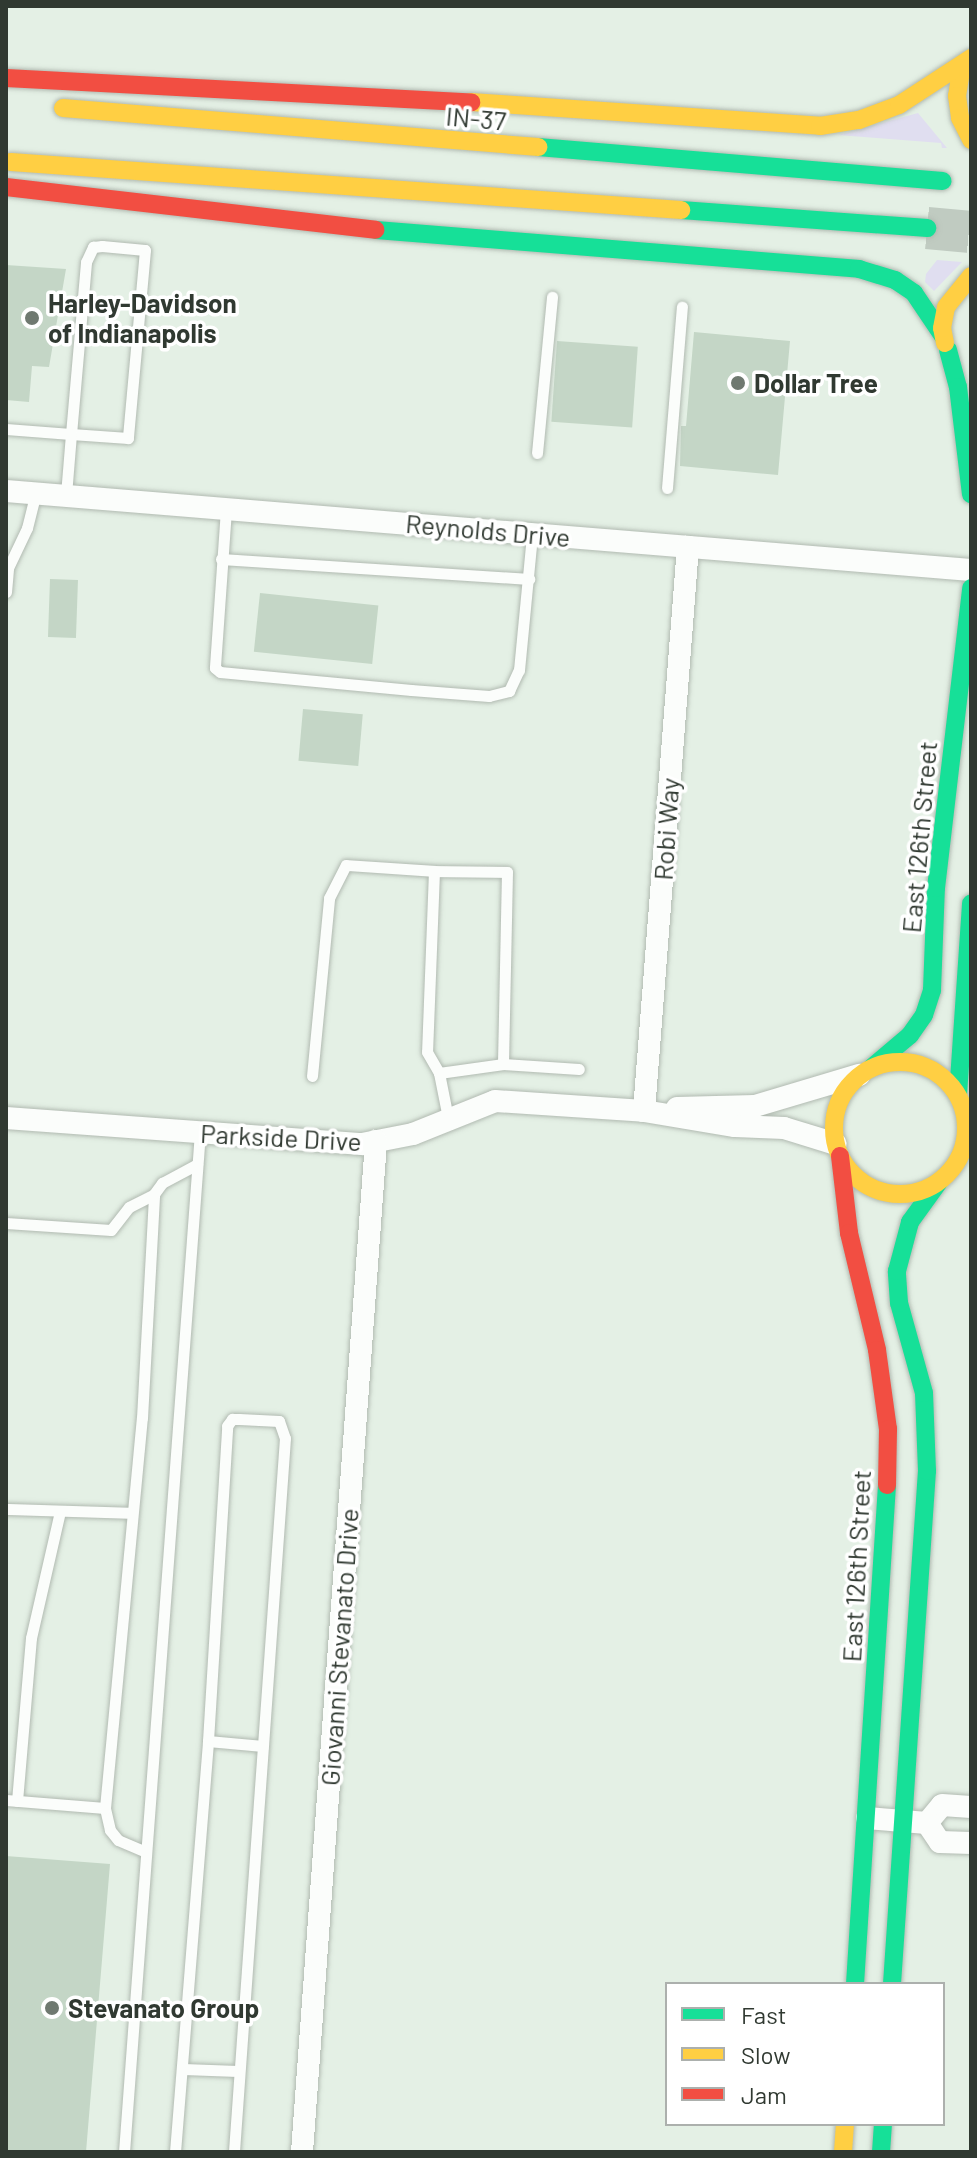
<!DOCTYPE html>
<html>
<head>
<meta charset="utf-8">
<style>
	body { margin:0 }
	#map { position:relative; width:977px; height:2158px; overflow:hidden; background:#e4f0e5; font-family:Barlow,sans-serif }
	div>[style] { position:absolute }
	.green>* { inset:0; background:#e0def0 }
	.building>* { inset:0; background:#c4d6c6; transform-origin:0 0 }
	.highway-tunnel>* { height:42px; margin-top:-21px; transform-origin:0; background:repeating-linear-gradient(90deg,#c0cbc1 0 42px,transparent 0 63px) }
	.roads { filter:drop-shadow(0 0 2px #b1bab1) drop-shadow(0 0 2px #b1bab1) }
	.lane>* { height:11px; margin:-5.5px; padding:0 5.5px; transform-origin:5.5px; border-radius:5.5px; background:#fbfdfb }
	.street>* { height:22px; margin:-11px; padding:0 11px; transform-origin:11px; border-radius:11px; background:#fbfdfb }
	.fast>* { height:18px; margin:-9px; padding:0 9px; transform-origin:9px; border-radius:9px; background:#16e098 }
	.slow>* { height:18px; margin:-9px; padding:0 9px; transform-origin:9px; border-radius:9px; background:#ffcf43 }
	.slow>.ring { margin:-9px; padding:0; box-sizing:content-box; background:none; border:18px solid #ffcf43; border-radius:50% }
	.jam>* { height:18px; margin:-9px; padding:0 9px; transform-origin:9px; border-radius:9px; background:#f24e42 }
	.dots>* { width:22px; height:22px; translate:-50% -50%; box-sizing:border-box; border:4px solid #fff; border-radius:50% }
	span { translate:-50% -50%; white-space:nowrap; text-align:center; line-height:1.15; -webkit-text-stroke:7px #fff; paint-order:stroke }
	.street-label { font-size:26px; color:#303931 }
	.poi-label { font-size:26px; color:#303931; font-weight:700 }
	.left { translate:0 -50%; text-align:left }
	.frame { position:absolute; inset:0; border:8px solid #303931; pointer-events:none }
	.legend { position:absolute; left:665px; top:1982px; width:280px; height:144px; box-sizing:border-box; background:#fff; border:2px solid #acb0ad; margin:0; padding:10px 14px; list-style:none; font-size:24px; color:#303931 }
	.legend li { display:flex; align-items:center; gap:16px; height:40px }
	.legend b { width:40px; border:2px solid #acb0ad }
</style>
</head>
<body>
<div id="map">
	<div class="green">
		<div style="clip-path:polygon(918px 113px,947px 148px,942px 148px,941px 143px,838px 135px)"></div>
		<div style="clip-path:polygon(937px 260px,962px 262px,934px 291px,925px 282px,926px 274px)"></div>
	</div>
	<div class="building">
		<div style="clip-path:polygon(6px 265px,66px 269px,49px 367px,32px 366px,29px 402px,6px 400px)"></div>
		<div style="clip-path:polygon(694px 332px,790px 341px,778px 475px,680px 466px,681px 426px,686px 426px)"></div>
		<div style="left:557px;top:341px;width:81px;height:81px;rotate:4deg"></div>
		<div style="left:50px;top:579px;width:28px;height:58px;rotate:2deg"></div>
		<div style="left:260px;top:593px;width:119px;height:59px;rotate:6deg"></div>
		<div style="left:303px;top:709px;width:60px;height:52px;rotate:5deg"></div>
		<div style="clip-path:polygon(6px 1856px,110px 1864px,86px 2152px,6px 2152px)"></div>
	</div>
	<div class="highway-tunnel">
		<div style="left:927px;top:228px;width:44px;rotate:5.2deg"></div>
	</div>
	<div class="roads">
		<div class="lane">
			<div style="left:102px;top:246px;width:43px;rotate:5.3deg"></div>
			<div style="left:145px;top:250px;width:189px;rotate:95.2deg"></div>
			<div style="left:128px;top:438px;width:57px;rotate:-176deg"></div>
			<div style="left:71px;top:434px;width:173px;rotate:-85deg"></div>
			<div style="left:86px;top:262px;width:17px;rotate:-65deg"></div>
			<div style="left:93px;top:247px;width:9px;rotate:-6deg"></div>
			<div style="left:6px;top:429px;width:65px;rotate:4.4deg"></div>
			<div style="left:71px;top:434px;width:61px;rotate:94.7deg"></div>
			<div style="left:537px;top:453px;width:157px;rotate:-84.5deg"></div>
			<div style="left:667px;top:488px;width:182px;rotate:-85.3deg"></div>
			<div style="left:226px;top:509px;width:159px;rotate:94deg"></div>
			<div style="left:215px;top:668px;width:6px;rotate:39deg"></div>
			<div style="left:220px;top:672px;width:192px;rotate:5.4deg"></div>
			<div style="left:411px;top:690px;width:78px;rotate:4.4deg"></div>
			<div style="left:489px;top:696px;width:21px;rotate:-14deg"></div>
			<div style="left:509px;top:691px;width:23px;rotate:-65deg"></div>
			<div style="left:519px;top:670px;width:137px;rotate:-84.5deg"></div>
			<div style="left:221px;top:559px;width:309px;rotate:3.7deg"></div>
			<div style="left:6px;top:592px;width:24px;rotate:-85deg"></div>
			<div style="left:8px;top:568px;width:44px;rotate:-64.6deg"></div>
			<div style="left:27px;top:528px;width:36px;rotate:-76deg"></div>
			<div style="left:434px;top:871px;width:73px;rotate:0.8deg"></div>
			<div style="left:507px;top:872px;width:192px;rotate:91.2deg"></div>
			<div style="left:312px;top:1076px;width:179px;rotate:-84.5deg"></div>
			<div style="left:329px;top:898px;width:37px;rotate:-63deg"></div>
			<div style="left:346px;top:865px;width:88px;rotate:3.9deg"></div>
			<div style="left:434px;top:871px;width:181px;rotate:92.2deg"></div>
			<div style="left:427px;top:1052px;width:24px;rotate:60deg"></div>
			<div style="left:448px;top:1118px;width:46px;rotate:-101.3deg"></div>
			<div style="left:439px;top:1073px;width:65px;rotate:-8deg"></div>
			<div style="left:503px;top:1064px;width:76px;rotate:3.8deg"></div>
			<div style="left:6px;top:1223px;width:105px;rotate:3.8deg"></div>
			<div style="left:111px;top:1230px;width:29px;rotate:-52deg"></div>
			<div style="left:129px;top:1207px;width:28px;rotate:-27deg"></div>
			<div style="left:6px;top:1509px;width:125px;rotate:1.8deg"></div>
			<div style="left:208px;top:1741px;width:55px;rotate:5.2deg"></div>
			<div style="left:6px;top:1800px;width:99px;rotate:4.6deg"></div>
			<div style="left:17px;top:1801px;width:164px;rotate:-85.1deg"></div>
			<div style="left:31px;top:1638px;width:130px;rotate:-77.1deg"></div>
			<div style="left:146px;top:1852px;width:30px;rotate:-157deg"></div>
			<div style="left:118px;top:1840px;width:13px;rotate:-129deg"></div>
			<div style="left:110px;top:1830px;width:23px;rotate:-103deg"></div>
			<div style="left:105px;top:1808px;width:392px;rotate:-84.6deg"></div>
			<div style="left:142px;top:1418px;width:224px;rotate:-86.9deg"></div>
			<div style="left:154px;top:1194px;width:14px;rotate:-54deg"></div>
			<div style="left:162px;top:1183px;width:40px;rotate:-28deg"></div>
			<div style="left:182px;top:2069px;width:57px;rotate:2deg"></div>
			<div style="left:124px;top:2152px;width:1023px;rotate:-85.74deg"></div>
			<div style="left:175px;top:2152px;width:412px;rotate:-85.4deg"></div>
			<div style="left:208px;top:1741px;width:316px;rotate:-86.5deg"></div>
			<div style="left:227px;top:1426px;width:9px;rotate:-54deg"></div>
			<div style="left:232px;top:1419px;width:7px"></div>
			<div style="left:239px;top:1419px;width:40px;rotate:2.9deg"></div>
			<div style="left:279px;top:1421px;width:18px;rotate:71deg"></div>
			<div style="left:285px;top:1438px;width:716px;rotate:94.09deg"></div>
		</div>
		<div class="street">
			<div style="left:6px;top:491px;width:968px;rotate:4.68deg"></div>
			<div style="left:677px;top:1108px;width:78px;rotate:-1.5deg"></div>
			<div style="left:755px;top:1106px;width:109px;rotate:-16.6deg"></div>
			<div style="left:644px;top:1111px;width:566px;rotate:-85.54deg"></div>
			<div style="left:6px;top:1118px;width:357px;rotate:4.2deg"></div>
			<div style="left:362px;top:1144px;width:52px;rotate:-11.1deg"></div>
			<div style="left:413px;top:1134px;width:88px;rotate:-21.9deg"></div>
			<div style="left:495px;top:1101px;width:149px;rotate:3.8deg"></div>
			<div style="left:644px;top:1111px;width:92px;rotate:9.4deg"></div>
			<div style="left:735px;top:1126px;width:49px;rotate:2.3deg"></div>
			<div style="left:784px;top:1128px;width:54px;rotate:17.1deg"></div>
			<div style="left:867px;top:1818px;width:60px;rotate:4.8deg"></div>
			<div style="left:927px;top:1823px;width:23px;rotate:56deg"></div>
			<div style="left:940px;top:1842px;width:31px;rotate:2deg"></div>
			<div style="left:927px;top:1823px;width:23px;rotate:-50deg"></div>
			<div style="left:942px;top:1805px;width:29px;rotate:4deg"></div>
			<div style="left:302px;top:2152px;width:1014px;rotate:-85.81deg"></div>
		</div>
		<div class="fast">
			<div style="left:538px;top:147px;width:406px;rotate:4.8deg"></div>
			<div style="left:681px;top:210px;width:247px;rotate:4.2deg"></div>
			<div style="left:376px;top:230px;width:485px;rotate:4.6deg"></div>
			<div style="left:859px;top:269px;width:38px;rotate:17deg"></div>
			<div style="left:895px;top:280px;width:23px;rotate:34deg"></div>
			<div style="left:914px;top:293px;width:52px;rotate:56deg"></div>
			<div style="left:948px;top:350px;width:38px;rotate:75deg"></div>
			<div style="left:958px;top:387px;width:108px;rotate:83.1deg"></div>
			<div style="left:871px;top:1068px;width:51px;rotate:-40.2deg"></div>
			<div style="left:910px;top:1035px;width:24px;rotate:-55deg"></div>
			<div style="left:924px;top:1015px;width:26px;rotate:-72deg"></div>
			<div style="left:932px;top:990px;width:102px;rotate:-87.8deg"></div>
			<div style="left:936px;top:888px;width:302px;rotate:-83.3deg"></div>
			<div style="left:958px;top:1095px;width:192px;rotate:-86.1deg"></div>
			<div style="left:855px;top:1984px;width:500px;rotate:-86.33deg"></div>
			<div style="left:892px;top:1984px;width:514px;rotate:-86.1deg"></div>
			<div style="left:927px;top:1471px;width:78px;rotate:-92.2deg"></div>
			<div style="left:924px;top:1393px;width:93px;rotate:-105.5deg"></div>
			<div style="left:899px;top:1303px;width:32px;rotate:-94deg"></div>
			<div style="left:897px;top:1271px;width:51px;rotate:-75.1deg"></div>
			<div style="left:910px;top:1222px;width:49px;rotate:-54.1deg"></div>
			<div style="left:881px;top:2152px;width:28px;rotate:-86deg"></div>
		</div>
		<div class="slow">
			<div style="left:971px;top:59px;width:16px;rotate:130deg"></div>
			<div style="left:961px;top:71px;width:25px;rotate:99deg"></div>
			<div style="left:957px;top:96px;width:22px;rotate:82deg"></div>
			<div style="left:960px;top:118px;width:25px;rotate:63deg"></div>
			<div style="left:471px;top:102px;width:350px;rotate:3.9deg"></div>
			<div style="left:820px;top:126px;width:39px;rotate:-9deg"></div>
			<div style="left:859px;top:120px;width:43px;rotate:-20.6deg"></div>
			<div style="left:899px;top:105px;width:86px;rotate:-33.1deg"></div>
			<div style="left:63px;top:108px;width:477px;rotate:4.7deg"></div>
			<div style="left:11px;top:162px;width:672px;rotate:4.1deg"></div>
			<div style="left:945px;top:343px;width:15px;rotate:-101deg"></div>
			<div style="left:942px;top:328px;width:21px;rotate:-79deg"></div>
			<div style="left:946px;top:307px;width:40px;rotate:-51deg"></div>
			<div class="ring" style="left:834px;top:1062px;width:114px;height:114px"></div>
			<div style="left:843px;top:2152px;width:28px;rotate:-86deg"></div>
		</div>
		<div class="jam">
			<div style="left:6px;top:78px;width:466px;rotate:3deg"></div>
			<div style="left:6px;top:187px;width:372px;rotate:6.6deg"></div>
			<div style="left:840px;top:1156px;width:78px;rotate:83.3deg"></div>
			<div style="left:849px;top:1233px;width:120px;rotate:76.5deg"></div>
			<div style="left:877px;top:1350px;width:80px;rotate:82.1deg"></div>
			<div style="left:888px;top:1429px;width:56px;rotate:91deg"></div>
		</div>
	</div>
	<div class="dots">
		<div style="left:32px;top:318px;background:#6f7970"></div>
		<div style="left:738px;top:383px;background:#6f7970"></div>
		<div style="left:52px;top:2008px;background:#6f7970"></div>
	</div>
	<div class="street-label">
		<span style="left:476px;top:118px;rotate:5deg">IN-37</span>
		<span style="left:488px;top:530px;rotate:5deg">Reynolds Drive</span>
		<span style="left:666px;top:829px;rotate:-86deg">Robi Way</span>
		<span style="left:919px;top:837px;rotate:-85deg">East 126th Street</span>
		<span style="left:281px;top:1137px;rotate:3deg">Parkside Drive</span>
		<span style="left:856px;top:1566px;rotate:-87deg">East 126th Street</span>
		<span style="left:339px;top:1647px;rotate:-86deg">Giovanni Stevanato Drive</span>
	</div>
	<div class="poi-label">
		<span class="left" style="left:48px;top:318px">Harley-Davidson<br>of Indianapolis</span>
		<span class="left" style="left:754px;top:383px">Dollar Tree</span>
		<span class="left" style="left:68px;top:2008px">Stevanato Group</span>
	</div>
	<div class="frame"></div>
	<ul class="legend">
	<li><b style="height:10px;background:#16e098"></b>Fast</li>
	<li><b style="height:10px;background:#ffcf43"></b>Slow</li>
	<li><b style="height:10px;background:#f24e42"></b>Jam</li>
	</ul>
</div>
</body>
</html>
